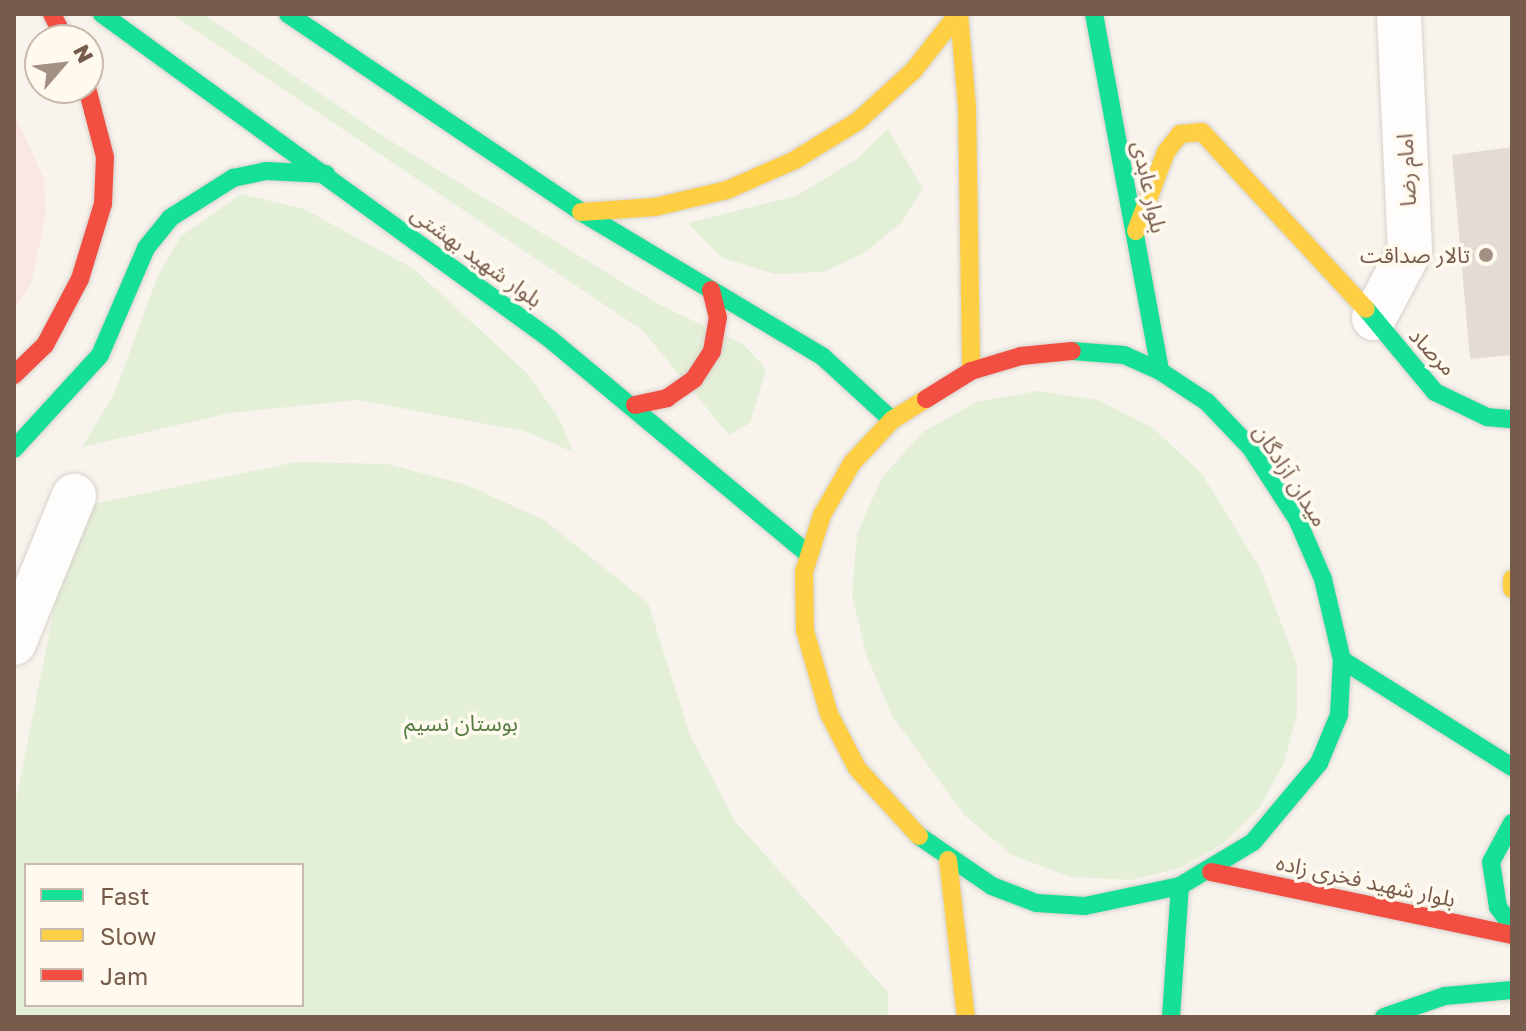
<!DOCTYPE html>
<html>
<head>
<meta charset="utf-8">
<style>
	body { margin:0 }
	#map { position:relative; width:1526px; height:1031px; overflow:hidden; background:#f8f4ed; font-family:"Golos Text","Noto Sans Arabic",sans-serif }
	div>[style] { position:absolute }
	.medical>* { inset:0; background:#fae6e5 }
	.green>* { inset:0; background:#e4efd8 }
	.building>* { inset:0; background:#e4dcd4 }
	.roads { filter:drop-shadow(0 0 2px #d7d1cb) drop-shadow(0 0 2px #d7d1cb) }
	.street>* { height:44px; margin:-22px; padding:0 22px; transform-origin:22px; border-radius:22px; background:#fefdfc }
	.fast>* { height:18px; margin:-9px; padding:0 9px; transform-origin:9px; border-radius:9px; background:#16e098 }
	.slow>* { height:18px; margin:-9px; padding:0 9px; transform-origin:9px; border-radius:9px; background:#ffcf43 }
	.jam>* { height:18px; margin:-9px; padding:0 9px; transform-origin:9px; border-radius:9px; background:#f24e42 }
	.dots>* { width:22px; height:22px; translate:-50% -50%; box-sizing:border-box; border:4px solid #fff9ee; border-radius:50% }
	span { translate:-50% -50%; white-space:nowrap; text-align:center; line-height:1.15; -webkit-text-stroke:7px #fff9ee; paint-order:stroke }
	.street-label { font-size:22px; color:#775b4b }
	.poi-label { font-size:22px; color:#775b4b }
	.right { translate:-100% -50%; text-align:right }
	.park-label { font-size:22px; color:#547d42 }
	.frame { position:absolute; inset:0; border:16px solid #775b4b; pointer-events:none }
	.legend { position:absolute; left:24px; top:863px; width:280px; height:144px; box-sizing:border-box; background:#fff9ee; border:2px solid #c9baad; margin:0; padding:10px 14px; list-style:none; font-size:24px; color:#775b4b }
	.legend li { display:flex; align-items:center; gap:16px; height:40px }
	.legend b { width:40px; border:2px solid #c9baad }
	.north { position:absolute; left:24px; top:24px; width:80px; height:80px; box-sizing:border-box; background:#fff9ee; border:2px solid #c9baad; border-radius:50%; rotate:62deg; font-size:22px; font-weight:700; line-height:32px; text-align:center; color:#775b4b }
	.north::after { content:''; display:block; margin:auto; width:28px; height:36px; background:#a49184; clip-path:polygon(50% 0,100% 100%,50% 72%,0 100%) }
</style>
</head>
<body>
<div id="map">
	<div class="medical">
		<div style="clip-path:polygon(14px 113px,44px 179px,46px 213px,31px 284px,14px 311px)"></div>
	</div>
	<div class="green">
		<div style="clip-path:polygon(171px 14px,203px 14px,386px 138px,660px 305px,743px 344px,766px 369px,750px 423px,729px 435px,642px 330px)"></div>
		<div style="clip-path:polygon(888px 129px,923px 189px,901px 223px,864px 253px,824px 272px,775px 274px,722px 258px,688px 223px,798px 195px,858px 158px)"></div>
		<div style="clip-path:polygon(241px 194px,304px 209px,414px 269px,526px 372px,559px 418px,573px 452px,524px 431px,358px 400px,230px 413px,82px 447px,115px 392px,157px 278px,180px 237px)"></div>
		<div style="clip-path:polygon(1037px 391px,1098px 400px,1153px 428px,1202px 474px,1260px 568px,1297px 664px,1297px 714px,1284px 763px,1260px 807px,1224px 843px,1180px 868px,1131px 880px,1070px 877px,1012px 855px,965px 816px,892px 716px,866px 654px,852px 595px,857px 534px,882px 477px,923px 432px,976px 402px)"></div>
		<div style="clip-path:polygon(evenodd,296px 462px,387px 464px,467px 485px,544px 520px,648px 603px,690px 735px,735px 821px,888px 992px,888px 1017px,14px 1017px,14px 810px,74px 508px,296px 462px,26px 865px,302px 865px,302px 1005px,26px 1005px,26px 865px)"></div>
	</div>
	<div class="building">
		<div style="clip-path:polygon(1512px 147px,1512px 355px,1470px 359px,1452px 155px)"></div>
	</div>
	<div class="roads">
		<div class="street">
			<div style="left:1374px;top:318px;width:77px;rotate:-62.1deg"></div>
			<div style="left:1410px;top:250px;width:236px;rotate:-92.7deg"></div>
			<div style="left:14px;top:643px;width:159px;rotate:-67.8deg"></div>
		</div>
		<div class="fast">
			<div style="left:102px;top:14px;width:553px;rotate:35.96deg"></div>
			<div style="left:550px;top:339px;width:337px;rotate:39.8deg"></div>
			<div style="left:288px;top:14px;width:354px;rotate:34deg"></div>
			<div style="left:581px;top:212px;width:282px;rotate:30.9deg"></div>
			<div style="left:823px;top:357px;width:93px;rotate:42.4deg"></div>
			<div style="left:1094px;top:14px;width:363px;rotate:79.5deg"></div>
			<div style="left:1366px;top:309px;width:108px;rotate:50.3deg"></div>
			<div style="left:1435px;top:392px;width:58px;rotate:25.7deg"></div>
			<div style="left:1487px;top:417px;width:25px;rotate:5deg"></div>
			<div style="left:14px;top:449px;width:127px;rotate:-47.5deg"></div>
			<div style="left:100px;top:355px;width:116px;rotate:-66.7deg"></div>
			<div style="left:146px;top:248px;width:38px;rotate:-51deg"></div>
			<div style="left:170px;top:218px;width:75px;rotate:-32.4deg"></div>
			<div style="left:233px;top:178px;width:34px;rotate:-12deg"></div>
			<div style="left:266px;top:171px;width:60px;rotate:2.9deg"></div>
			<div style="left:1342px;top:660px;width:201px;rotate:32.2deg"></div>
			<div style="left:1512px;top:823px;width:44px;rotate:118.3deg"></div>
			<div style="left:1491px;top:862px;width:46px;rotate:81.2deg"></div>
			<div style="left:1498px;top:907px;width:24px;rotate:54deg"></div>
			<div style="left:919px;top:836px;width:88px;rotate:34.4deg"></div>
			<div style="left:992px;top:886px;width:47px;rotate:21.1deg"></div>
			<div style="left:1036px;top:903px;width:49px;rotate:3.5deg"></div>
			<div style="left:1085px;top:906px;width:97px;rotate:-11.9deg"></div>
			<div style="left:1180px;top:886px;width:85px;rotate:-31.1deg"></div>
			<div style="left:1253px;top:842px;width:103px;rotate:-50.1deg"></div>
			<div style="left:1319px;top:763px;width:52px;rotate:-67.4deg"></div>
			<div style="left:1339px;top:715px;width:55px;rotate:-86.9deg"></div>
			<div style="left:1342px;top:660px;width:83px;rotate:-103.2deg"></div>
			<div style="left:1323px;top:579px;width:65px;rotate:-113.4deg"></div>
			<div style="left:1297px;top:519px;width:86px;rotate:-123.1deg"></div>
			<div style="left:1250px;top:447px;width:62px;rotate:-133.7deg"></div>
			<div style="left:1207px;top:402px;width:56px;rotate:-146.6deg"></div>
			<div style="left:1160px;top:371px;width:39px;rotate:-156deg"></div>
			<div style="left:1124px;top:355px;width:52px;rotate:-175.6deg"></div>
			<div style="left:1171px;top:1017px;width:131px;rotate:-86.1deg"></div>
			<div style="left:1384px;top:1017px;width:65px;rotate:-19deg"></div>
			<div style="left:1445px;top:996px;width:67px;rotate:-5.1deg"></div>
		</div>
		<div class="slow">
			<div style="left:959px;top:14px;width:93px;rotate:85.1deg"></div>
			<div style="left:967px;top:107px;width:264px;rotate:89.1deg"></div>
			<div style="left:581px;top:212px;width:74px;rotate:-3.9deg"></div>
			<div style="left:655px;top:207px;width:74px;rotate:-13.3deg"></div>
			<div style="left:727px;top:190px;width:74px;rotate:-23.8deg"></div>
			<div style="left:795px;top:160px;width:74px;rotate:-31.8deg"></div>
			<div style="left:858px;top:121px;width:74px;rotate:-42.3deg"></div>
			<div style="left:913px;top:71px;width:73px;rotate:-51.7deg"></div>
			<div style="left:1136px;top:231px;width:85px;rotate:-69.2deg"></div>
			<div style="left:1166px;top:152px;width:23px;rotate:-52deg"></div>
			<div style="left:1180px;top:134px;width:22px;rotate:-5deg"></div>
			<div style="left:1202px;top:132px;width:241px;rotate:47.2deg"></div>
			<div style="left:1512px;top:579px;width:10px;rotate:90deg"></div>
			<div style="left:919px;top:836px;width:92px;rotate:-132.4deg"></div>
			<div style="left:857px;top:768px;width:61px;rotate:-117.4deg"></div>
			<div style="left:829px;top:714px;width:86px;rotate:-106.1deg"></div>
			<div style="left:805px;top:631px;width:59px;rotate:-91deg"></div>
			<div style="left:804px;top:572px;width:60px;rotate:-72.5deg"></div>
			<div style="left:822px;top:515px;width:60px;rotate:-60deg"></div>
			<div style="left:852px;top:463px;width:59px;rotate:-47.1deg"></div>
			<div style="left:892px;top:420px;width:40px;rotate:-32deg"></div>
			<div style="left:948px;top:860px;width:158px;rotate:83.5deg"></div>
		</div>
		<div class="jam">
			<div style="left:52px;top:14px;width:29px;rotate:63deg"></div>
			<div style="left:14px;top:375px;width:43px;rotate:-44.1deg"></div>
			<div style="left:45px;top:345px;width:75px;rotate:-62.1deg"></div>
			<div style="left:80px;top:279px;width:78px;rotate:-73deg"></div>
			<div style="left:103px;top:204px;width:47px;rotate:-87.6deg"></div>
			<div style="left:105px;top:157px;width:71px;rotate:-104.6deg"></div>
			<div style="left:926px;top:399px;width:53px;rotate:-31.9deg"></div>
			<div style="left:971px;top:371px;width:52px;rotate:-16.7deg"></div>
			<div style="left:1021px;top:356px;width:51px;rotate:-5.6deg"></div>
			<div style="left:635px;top:405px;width:33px;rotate:-12deg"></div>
			<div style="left:667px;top:398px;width:33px;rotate:-35deg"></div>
			<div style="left:694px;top:379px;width:33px;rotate:-57deg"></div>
			<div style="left:712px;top:351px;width:34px;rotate:-80deg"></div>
			<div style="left:718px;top:318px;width:29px;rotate:-104deg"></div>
			<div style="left:1211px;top:872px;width:308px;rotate:11.8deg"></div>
		</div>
	</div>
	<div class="dots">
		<div style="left:1486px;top:255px;background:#a49184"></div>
	</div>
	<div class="street-label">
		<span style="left:1406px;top:170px;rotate:-93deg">امام رضا</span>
		<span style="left:1150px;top:187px;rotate:78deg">بلوار عابدی</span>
		<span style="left:477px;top:256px;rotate:36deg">بلوار شهید بهشتی</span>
		<span style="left:1433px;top:351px;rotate:46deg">مرصاد</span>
		<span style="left:1291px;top:475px;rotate:57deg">میدان آزادگان</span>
		<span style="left:1366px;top:880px;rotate:12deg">بلوار شهید فخری زاده</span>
	</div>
	<div class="poi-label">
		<span class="right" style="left:1470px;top:255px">تالار صداقت</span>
	</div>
	<div class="park-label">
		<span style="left:461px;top:723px">بوستان نسیم</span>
	</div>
	<div class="frame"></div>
	<ul class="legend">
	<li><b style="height:10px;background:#16e098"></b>Fast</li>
	<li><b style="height:10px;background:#ffcf43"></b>Slow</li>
	<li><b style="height:10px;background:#f24e42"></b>Jam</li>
	</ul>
	<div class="north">N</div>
</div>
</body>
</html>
